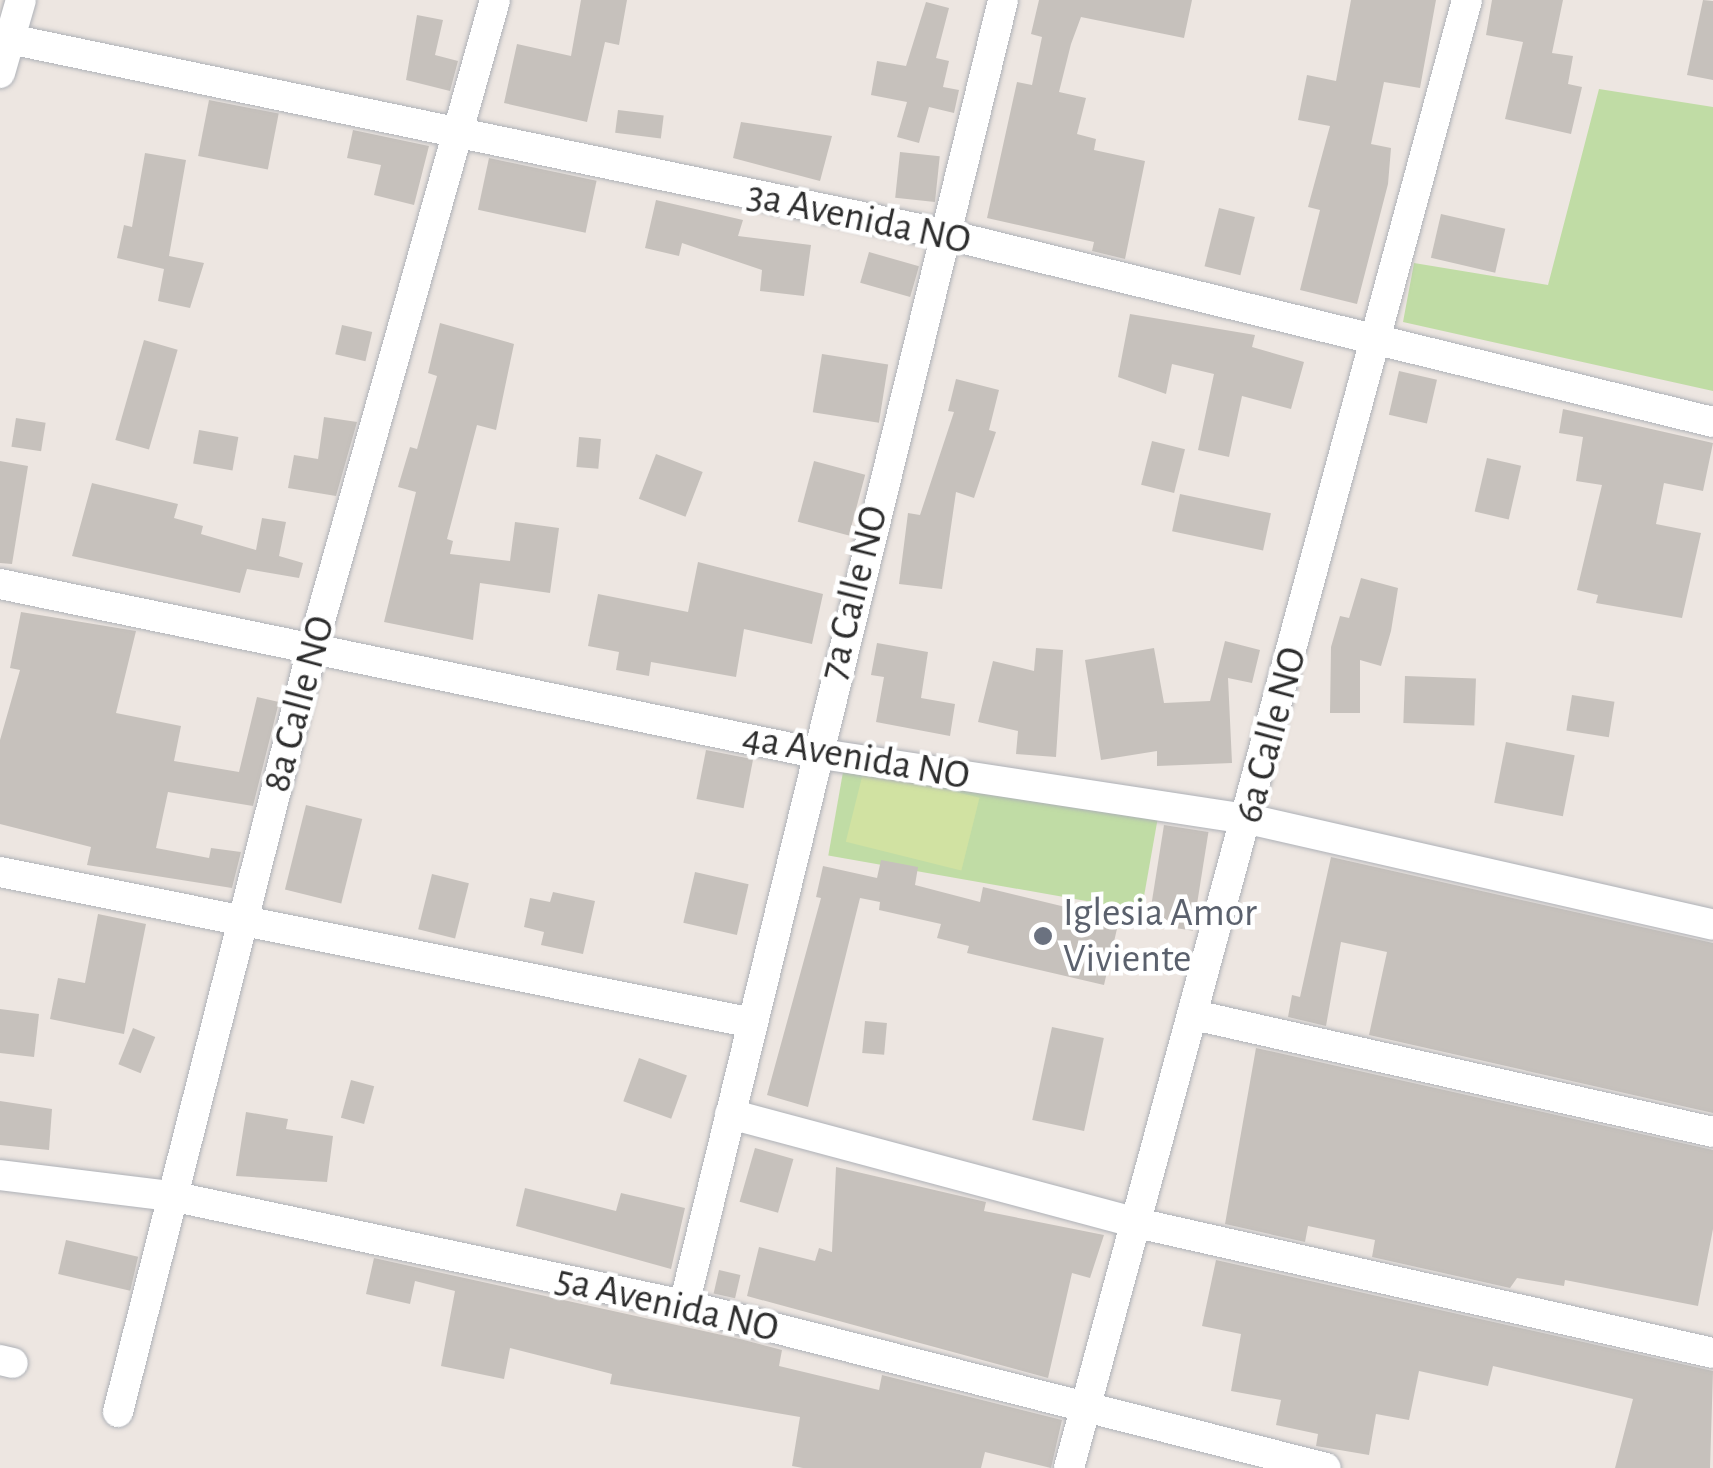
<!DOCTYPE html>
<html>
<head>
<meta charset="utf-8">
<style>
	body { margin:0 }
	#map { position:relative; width:1713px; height:1468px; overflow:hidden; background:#ede6e1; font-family:"Alegreya Sans",sans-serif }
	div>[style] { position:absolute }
	.green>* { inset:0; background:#c0dca5; transform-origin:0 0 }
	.pitch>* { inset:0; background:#d1e2a2; transform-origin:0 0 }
	.building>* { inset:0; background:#c6c1bc; transform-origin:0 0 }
	.roads { filter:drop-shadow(0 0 2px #aeb1b7) drop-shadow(0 0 2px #aeb1b7) }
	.minor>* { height:30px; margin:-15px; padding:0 15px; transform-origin:15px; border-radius:15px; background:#fff }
	.dots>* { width:28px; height:28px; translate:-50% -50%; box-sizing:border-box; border:5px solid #fff; border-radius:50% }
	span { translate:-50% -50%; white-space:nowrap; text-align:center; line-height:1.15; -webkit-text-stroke:9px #fff; paint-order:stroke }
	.street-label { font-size:40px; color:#2d2d2d }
	.worship-label { font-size:40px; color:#5b616d }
	.left { translate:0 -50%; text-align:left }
</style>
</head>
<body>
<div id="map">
	<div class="green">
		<div style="clip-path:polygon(1599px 89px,1713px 107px,1713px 391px,1403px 322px,1414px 263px,1548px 285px)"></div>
		<div style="left:846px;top:755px;width:318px;height:102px;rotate:10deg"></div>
	</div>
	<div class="pitch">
		<div style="left:864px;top:769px;width:119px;height:75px;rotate:14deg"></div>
	</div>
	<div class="building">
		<div style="clip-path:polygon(581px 0,627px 0,619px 45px,605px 42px,587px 122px,504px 103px,517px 44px,571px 56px)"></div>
		<div style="clip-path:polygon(1039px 0,1192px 0,1184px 38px,1081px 17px,1071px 44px,1059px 92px,1086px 98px,1077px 134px,1096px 139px,1094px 150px,1145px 161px,1125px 259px,1092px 251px,1094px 242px,987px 218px,1017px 82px,1032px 85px,1042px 37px,1031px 34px)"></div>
		<div style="clip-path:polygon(1351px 0,1436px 0,1420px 88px,1384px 82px,1371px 144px,1391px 148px,1388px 184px,1357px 304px,1300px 290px,1320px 210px,1308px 207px,1330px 126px,1298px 120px,1307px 75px,1336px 81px)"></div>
		<div style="clip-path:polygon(1492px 0,1563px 0,1552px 53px,1573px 56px,1568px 84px,1582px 87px,1571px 134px,1505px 119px,1523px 42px,1486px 35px)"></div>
		<div style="clip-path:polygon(1703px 0,1713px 1px,1713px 80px,1687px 75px)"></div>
		<div style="clip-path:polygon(926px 2px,949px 8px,936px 58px,949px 61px,943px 87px,959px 90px,954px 113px,929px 107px,919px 143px,897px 137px,907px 102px,871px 95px,877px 61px,906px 66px)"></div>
		<div style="clip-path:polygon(417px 15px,443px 20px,435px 55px,458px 61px,450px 91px,406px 80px)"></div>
		<div style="left:209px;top:100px;width:71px;height:57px;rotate:11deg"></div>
		<div style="left:618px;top:110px;width:46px;height:23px;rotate:7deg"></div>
		<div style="clip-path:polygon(741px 122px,832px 136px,820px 181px,733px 158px)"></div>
		<div style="clip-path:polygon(353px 130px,429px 146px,414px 205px,374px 195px,381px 165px,347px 158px)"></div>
		<div style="left:900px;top:152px;width:40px;height:46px;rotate:6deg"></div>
		<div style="clip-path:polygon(145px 153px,186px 160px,169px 256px,204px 263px,190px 308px,158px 301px,164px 269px,117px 258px,124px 225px,132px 227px)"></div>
		<div style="left:489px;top:158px;width:110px;height:53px;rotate:12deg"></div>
		<div style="clip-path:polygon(656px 200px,743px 220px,738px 236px,811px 245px,804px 296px,760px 291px,762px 270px,682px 243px,679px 256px,645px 248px)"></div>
		<div style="left:1219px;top:208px;width:37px;height:60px;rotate:14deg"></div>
		<div style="left:1441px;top:214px;width:66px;height:45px;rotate:13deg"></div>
		<div style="left:869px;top:252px;width:52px;height:32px;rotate:16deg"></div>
		<div style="clip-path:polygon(1130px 314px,1255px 335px,1252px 347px,1304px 362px,1291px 409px,1242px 396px,1229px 457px,1198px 450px,1214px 374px,1172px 364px,1166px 394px,1118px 377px)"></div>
		<div style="clip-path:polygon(440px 323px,514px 344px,496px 430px,477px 425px,447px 539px,453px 541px,450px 554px,510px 561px,515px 522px,559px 528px,550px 593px,480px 583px,473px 640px,384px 622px,416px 492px,398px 487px,410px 447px,417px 449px,437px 376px,428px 373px)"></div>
		<div style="left:342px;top:325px;width:31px;height:30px;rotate:13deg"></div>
		<div style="left:144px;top:340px;width:35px;height:104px;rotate:16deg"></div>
		<div style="left:822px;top:354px;width:67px;height:59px;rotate:9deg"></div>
		<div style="left:1399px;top:371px;width:39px;height:45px;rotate:13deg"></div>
		<div style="clip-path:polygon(956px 379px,999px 390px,989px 430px,996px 432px,974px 498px,956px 492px,942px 589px,899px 584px,908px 513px,920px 515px,954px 412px,948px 411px)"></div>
		<div style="clip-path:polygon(1563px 409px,1713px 443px,1703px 491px,1664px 483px,1656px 524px,1701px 533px,1682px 618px,1596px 603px,1598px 595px,1577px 590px,1602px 485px,1576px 481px,1583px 437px,1559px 433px)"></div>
		<div style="clip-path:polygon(324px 417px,357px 422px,336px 496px,288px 488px,294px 455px,318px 459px)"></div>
		<div style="left:16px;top:418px;width:30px;height:29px;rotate:9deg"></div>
		<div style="left:199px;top:430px;width:40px;height:34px;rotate:10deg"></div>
		<div style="left:579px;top:437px;width:22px;height:30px;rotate:5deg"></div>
		<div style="left:1152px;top:441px;width:34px;height:45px;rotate:14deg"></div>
		<div style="left:656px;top:454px;width:50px;height:48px;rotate:21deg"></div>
		<div style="left:1487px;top:458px;width:35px;height:55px;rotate:13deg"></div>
		<div style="clip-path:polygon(0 461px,28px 466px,12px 564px,0 563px)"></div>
		<div style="left:814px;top:461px;width:53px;height:63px;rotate:15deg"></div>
		<div style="clip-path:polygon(92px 483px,178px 504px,174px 518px,203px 526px,201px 534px,256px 550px,262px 518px,286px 522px,279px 556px,303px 563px,299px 578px,247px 569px,240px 593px,72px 556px)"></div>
		<div style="left:1180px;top:494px;width:93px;height:38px;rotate:12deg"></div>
		<div style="clip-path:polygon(698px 562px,823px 594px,812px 644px,744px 629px,736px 677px,651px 662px,649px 676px,616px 670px,619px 652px,588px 646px,598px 594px,688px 612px)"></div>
		<div style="clip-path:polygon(1361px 578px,1398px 588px,1391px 631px,1381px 666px,1360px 660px,1360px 713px,1330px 713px,1331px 647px,1340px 616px,1349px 618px)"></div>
		<div style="clip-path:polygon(21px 612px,136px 631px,116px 713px,181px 726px,174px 761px,239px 772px,257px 697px,279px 702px,253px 806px,168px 792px,156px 848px,209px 858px,211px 848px,241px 852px,232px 888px,87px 865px,91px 847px,0 824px,0 740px,20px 670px,10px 668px)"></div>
		<div style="clip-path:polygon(1225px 641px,1260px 650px,1252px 683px,1228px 678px,1232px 763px,1157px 766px,1157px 751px,1101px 760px,1085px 660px,1154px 648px,1164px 703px,1210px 701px)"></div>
		<div style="clip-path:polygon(877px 643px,928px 652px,921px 698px,955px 704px,950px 736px,876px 722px,884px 677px,871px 675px)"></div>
		<div style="clip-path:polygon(1036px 648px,1063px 650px,1056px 757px,1016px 754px,1018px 731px,978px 722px,993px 661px,1034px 671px)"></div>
		<div style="left:1405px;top:676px;width:71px;height:47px;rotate:2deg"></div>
		<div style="left:1572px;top:695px;width:43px;height:36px;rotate:9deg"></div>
		<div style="left:1506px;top:742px;width:70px;height:62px;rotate:11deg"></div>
		<div style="left:706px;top:750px;width:48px;height:50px;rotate:11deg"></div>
		<div style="left:306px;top:805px;width:58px;height:87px;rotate:14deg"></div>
		<div style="left:1164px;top:825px;width:45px;height:100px;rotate:9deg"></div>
		<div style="clip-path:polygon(1331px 857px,1713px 943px,1713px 1113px,1369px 1035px,1387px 952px,1341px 942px,1326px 1026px,1288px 1017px,1292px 995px,1300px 997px)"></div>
		<div style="clip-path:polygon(881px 860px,918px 867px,915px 885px,980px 902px,983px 887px,1119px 920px,1104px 985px,967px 953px,969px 946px,937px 938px,941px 924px,879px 910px,880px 902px,860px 898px,808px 1107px,767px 1095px,821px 898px,816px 897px,823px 866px,877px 878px)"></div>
		<div style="left:695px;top:872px;width:55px;height:52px;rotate:13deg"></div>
		<div style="left:432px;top:874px;width:38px;height:57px;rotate:14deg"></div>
		<div style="clip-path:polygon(553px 892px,595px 901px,583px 954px,541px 945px,544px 932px,524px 927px,530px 898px,550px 902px)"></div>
		<div style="clip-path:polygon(98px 914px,146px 924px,124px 1034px,50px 1019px,58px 978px,85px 983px)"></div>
		<div style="clip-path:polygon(0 1009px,39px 1014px,34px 1057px,0 1053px)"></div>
		<div style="left:865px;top:1021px;width:22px;height:32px;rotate:5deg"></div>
		<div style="left:1052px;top:1027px;width:53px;height:95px;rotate:12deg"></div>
		<div style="left:133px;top:1028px;width:24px;height:39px;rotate:22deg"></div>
		<div style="clip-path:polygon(1256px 1048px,1713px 1150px,1713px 1229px,1698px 1306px,1565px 1280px,1564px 1286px,1517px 1278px,1510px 1288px,1372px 1257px,1375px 1240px,1308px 1226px,1305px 1242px,1225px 1224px)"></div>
		<div style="left:639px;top:1058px;width:51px;height:46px;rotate:20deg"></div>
		<div style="left:351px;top:1080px;width:24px;height:39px;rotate:15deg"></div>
		<div style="clip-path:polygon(0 1101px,52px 1109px,49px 1150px,0 1145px)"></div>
		<div style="clip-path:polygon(246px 1112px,288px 1119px,286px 1129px,333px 1136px,327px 1182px,236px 1176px)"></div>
		<div style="left:755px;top:1148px;width:40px;height:56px;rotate:16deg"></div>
		<div style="clip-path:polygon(836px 1167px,986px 1202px,984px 1211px,1104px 1235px,1090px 1278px,1072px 1273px,1048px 1378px,747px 1296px,759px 1247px,815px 1261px,819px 1248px,832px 1252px)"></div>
		<div style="clip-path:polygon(525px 1188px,616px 1211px,621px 1193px,685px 1208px,671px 1269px,516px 1226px)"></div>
		<div style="left:66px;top:1240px;width:74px;height:35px;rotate:13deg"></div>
		<div style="clip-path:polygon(374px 1258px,740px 1339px,782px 1350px,779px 1366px,879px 1390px,882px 1375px,1062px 1420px,1051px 1468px,985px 1452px,981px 1468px,803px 1468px,792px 1466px,800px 1417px,610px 1384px,612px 1374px,510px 1348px,504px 1379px,441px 1366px,455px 1291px,415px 1281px,410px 1304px,366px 1294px)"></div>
		<div style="clip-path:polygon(1216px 1260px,1713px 1371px,1710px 1468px,1615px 1468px,1633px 1399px,1493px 1366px,1488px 1386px,1419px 1371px,1409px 1420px,1376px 1414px,1369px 1455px,1316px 1446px,1318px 1434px,1276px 1425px,1281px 1400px,1231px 1391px,1241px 1334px,1202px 1326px)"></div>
		<div style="left:719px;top:1270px;width:22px;height:24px;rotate:13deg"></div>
	</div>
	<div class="roads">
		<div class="minor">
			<div style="left:0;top:37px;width:964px;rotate:11.79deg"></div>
			<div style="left:944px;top:234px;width:792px;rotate:13.74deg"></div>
			<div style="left:0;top:73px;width:76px;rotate:-74deg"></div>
			<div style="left:0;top:584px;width:832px;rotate:11.71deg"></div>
			<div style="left:815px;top:753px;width:438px;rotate:8.7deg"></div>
			<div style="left:1248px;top:819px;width:477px;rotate:12.8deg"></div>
			<div style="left:0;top:872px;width:768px;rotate:11.34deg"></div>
			<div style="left:1194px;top:1015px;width:532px;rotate:12.7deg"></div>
			<div style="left:730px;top:1114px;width:421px;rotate:15deg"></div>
			<div style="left:1137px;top:1223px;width:590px;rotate:12.72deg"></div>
			<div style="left:0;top:1175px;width:172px;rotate:7deg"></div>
			<div style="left:171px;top:1196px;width:524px;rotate:12deg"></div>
			<div style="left:684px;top:1305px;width:662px;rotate:14.25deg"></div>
			<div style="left:684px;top:1305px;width:1343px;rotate:-76.26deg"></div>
			<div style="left:0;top:1360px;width:13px;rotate:13deg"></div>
			<div style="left:118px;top:1412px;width:787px;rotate:-75.73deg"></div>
			<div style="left:312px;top:649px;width:674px;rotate:-74.25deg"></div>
			<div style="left:1069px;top:1468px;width:1521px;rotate:-74.83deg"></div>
		</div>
	</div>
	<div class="dots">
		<div style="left:1043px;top:936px;background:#6b7280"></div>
	</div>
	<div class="street-label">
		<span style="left:859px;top:218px;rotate:12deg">3a Avenida NO</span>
		<span style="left:854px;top:593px;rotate:-76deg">7a Calle NO</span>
		<span style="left:299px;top:704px;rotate:-75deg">8a Calle NO</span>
		<span style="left:1271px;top:735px;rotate:-75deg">6a Calle NO</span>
		<span style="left:856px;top:757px;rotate:10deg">4a Avenida NO</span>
		<span style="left:667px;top:1304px;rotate:13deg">5a Avenida NO</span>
	</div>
	<div class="worship-label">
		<span class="left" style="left:1063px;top:936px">Iglesia Amor<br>Viviente</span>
	</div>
</div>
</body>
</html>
